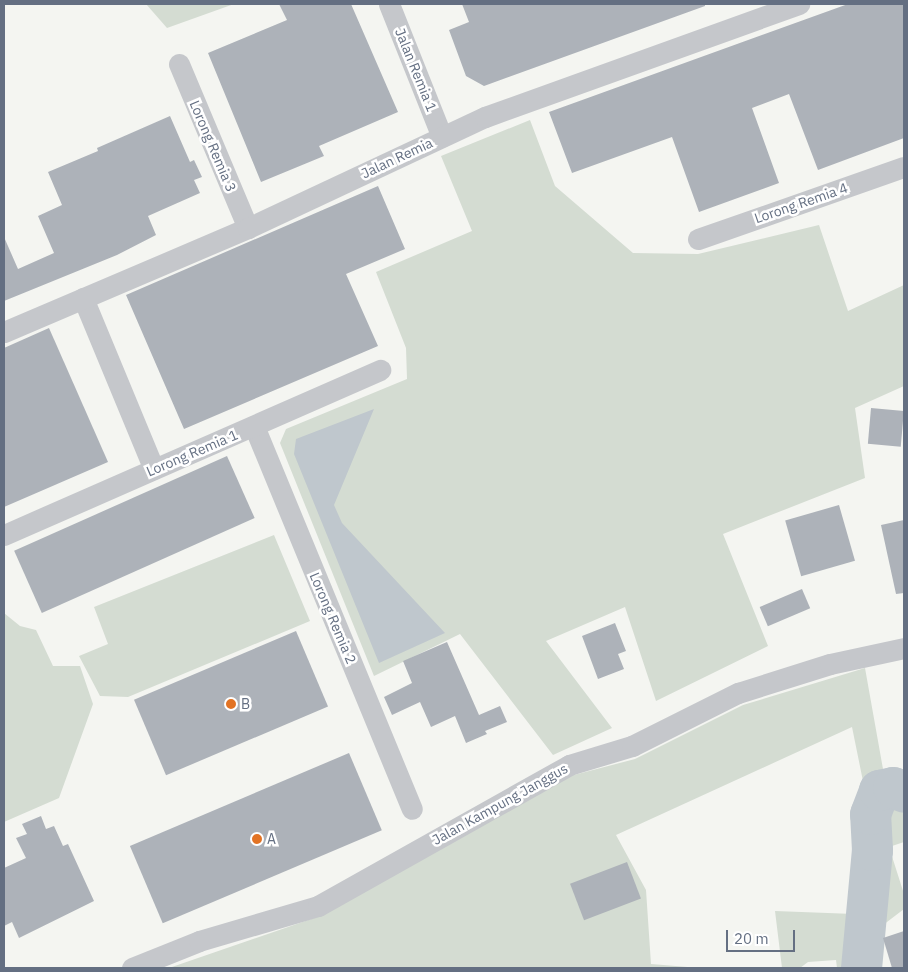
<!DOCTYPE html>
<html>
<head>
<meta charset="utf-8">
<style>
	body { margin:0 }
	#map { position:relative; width:908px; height:972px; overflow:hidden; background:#f4f5f1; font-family:"IBM Plex Sans",sans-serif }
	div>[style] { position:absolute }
	.green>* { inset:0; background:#d4dcd2 }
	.water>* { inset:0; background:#bfc7cd }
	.river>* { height:41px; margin:-20.5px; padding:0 20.5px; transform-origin:20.5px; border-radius:20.5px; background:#bfc7cd }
	.building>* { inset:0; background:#adb2b9; transform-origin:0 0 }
	.minor>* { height:21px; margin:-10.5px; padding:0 10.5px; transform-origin:10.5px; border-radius:10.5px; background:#c5c7cb }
	.dots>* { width:14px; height:14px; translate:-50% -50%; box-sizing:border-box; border:2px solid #fff; border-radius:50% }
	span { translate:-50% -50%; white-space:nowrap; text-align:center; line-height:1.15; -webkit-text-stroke:5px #fff; paint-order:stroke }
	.street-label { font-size:14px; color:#646f82 }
	.poi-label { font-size:14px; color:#646f82 }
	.left { translate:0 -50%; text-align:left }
	.frame { position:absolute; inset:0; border:5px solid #646f82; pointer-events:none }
	.scale { position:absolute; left:726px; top:930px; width:69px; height:22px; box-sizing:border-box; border:2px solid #646f82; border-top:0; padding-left:6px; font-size:15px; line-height:18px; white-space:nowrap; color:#646f82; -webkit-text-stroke:4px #fff; paint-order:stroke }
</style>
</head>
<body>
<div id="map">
	<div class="green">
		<div style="clip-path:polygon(146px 4px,234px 4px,167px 28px)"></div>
		<div style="clip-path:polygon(530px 120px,555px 186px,633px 253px,698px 254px,819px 225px,848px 311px,904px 285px,904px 386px,855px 408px,865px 478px,723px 534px,768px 646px,656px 701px,625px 607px,546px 641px,612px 728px,553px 755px,460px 634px,374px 676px,280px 443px,286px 429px,407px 379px,406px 348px,376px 272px,472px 231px,441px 156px)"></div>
		<div style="clip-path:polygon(274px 535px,310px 621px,128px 697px,100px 696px,79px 656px,108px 644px,94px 607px)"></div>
		<div style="clip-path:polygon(4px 613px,20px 626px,36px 630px,53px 666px,80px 666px,93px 704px,59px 798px,4px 822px)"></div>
		<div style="clip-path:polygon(865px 668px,883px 769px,904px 775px,904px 842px,889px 847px,904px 894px,904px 909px,870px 935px,880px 968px,837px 968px,836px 960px,808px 962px,800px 968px,782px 968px,775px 911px,854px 914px,866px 796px,852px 727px,616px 835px,646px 890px,651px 964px,700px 968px,169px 968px,317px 917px,570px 776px,635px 759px,743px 705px)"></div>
	</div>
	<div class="water">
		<div style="clip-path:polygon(374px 409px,334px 505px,342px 523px,445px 633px,379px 663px,294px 454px,296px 439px)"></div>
	</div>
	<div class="river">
		<div style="left:861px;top:968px;width:119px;rotate:-84.7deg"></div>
		<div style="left:872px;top:850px;width:36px;rotate:-93deg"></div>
		<div style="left:870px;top:814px;width:26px;rotate:-69deg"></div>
		<div style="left:879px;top:790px;width:14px;rotate:-12deg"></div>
		<div style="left:893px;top:787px;width:12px;rotate:24deg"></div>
	</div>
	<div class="building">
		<div style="clip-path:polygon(279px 4px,351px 4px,398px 112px,319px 146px,324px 156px,261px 182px,208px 53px,287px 20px)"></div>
		<div style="clip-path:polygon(462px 4px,705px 4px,705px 6px,484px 86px,466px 76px,449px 30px,469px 22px)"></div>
		<div style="clip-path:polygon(848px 4px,904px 4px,904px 138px,818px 170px,789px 94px,752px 108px,779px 183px,699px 212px,672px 137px,572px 173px,549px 112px)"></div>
		<div style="clip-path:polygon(170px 116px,190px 162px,194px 160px,202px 177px,194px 180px,200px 193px,148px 216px,156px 235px,117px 255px,4px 301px,4px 237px,18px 269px,54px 253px,38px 216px,62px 205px,48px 172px,98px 151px,97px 148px)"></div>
		<div style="clip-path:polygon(378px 186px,405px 249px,346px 274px,378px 346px,184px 429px,126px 295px)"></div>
		<div style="clip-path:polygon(49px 328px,108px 462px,4px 507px,4px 348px)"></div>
		<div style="left:871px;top:408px;width:33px;height:36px;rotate:5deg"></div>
		<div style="left:227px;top:456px;width:68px;height:233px;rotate:66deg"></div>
		<div style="left:839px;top:505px;width:58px;height:56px;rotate:74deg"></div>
		<div style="clip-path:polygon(904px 520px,904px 593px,896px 594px,881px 525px)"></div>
		<div style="left:802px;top:589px;width:21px;height:46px;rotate:67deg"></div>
		<div style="clip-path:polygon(615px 623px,626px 651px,618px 654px,624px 669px,598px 679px,582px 636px)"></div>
		<div style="left:296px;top:631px;width:82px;height:176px;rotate:67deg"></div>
		<div style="clip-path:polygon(447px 642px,479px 715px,500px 706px,507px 722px,485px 731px,487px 734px,466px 743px,455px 716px,431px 727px,420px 702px,392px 715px,384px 697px,412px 683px,403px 661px)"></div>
		<div style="left:349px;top:753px;width:84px;height:238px;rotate:67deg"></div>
		<div style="clip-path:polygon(41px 816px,46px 829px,54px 826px,63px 846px,68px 844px,94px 901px,19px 938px,12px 922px,4px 926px,4px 868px,26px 858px,16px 838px,27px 834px,22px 824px)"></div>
		<div style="left:627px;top:862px;width:39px;height:61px;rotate:69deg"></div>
		<div style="clip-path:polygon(904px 931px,904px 968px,892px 968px,883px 938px)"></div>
	</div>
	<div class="minor">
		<div style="left:389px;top:4px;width:143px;rotate:68.3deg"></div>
		<div style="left:179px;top:64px;width:178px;rotate:67.2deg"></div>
		<div style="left:698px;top:239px;width:218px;rotate:-19.3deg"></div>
		<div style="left:83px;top:298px;width:185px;rotate:67.5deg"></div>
		<div style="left:4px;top:332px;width:265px;rotate:-23.1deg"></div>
		<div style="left:248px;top:228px;width:262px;rotate:-25.1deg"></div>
		<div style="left:485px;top:117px;width:334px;rotate:-19.8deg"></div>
		<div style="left:254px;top:426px;width:414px;rotate:67.6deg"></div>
		<div style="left:4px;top:535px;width:411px;rotate:-23.7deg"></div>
		<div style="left:132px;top:968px;width:72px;rotate:-21.9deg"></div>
		<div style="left:199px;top:941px;width:124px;rotate:-16.4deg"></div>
		<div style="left:318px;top:906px;width:288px;rotate:-29.3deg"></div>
		<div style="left:569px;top:765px;width:66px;rotate:-16.8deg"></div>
		<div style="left:632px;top:746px;width:119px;rotate:-26.6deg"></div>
		<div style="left:738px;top:693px;width:96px;rotate:-17.5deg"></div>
		<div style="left:830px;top:664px;width:76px;rotate:-12.2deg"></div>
	</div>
	<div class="dots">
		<div style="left:231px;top:704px;background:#e27324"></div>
		<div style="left:257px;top:839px;background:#e27324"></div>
	</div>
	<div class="street-label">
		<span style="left:416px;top:70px;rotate:68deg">Jalan Remia 1</span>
		<span style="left:213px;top:146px;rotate:67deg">Lorong Remia 3</span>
		<span style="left:397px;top:158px;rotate:-25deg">Jalan Remia</span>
		<span style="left:801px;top:203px;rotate:-19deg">Lorong Remia 4</span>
		<span style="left:192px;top:453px;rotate:-23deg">Lorong Remia 1</span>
		<span style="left:333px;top:618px;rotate:67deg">Lorong Remia 2</span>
		<span style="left:500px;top:804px;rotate:-29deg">Jalan Kampung Janggus</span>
	</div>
	<div class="poi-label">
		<span class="left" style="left:241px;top:704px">B</span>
		<span class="left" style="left:267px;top:839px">A</span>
	</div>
	<div class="frame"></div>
	<div class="scale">20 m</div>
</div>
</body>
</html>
